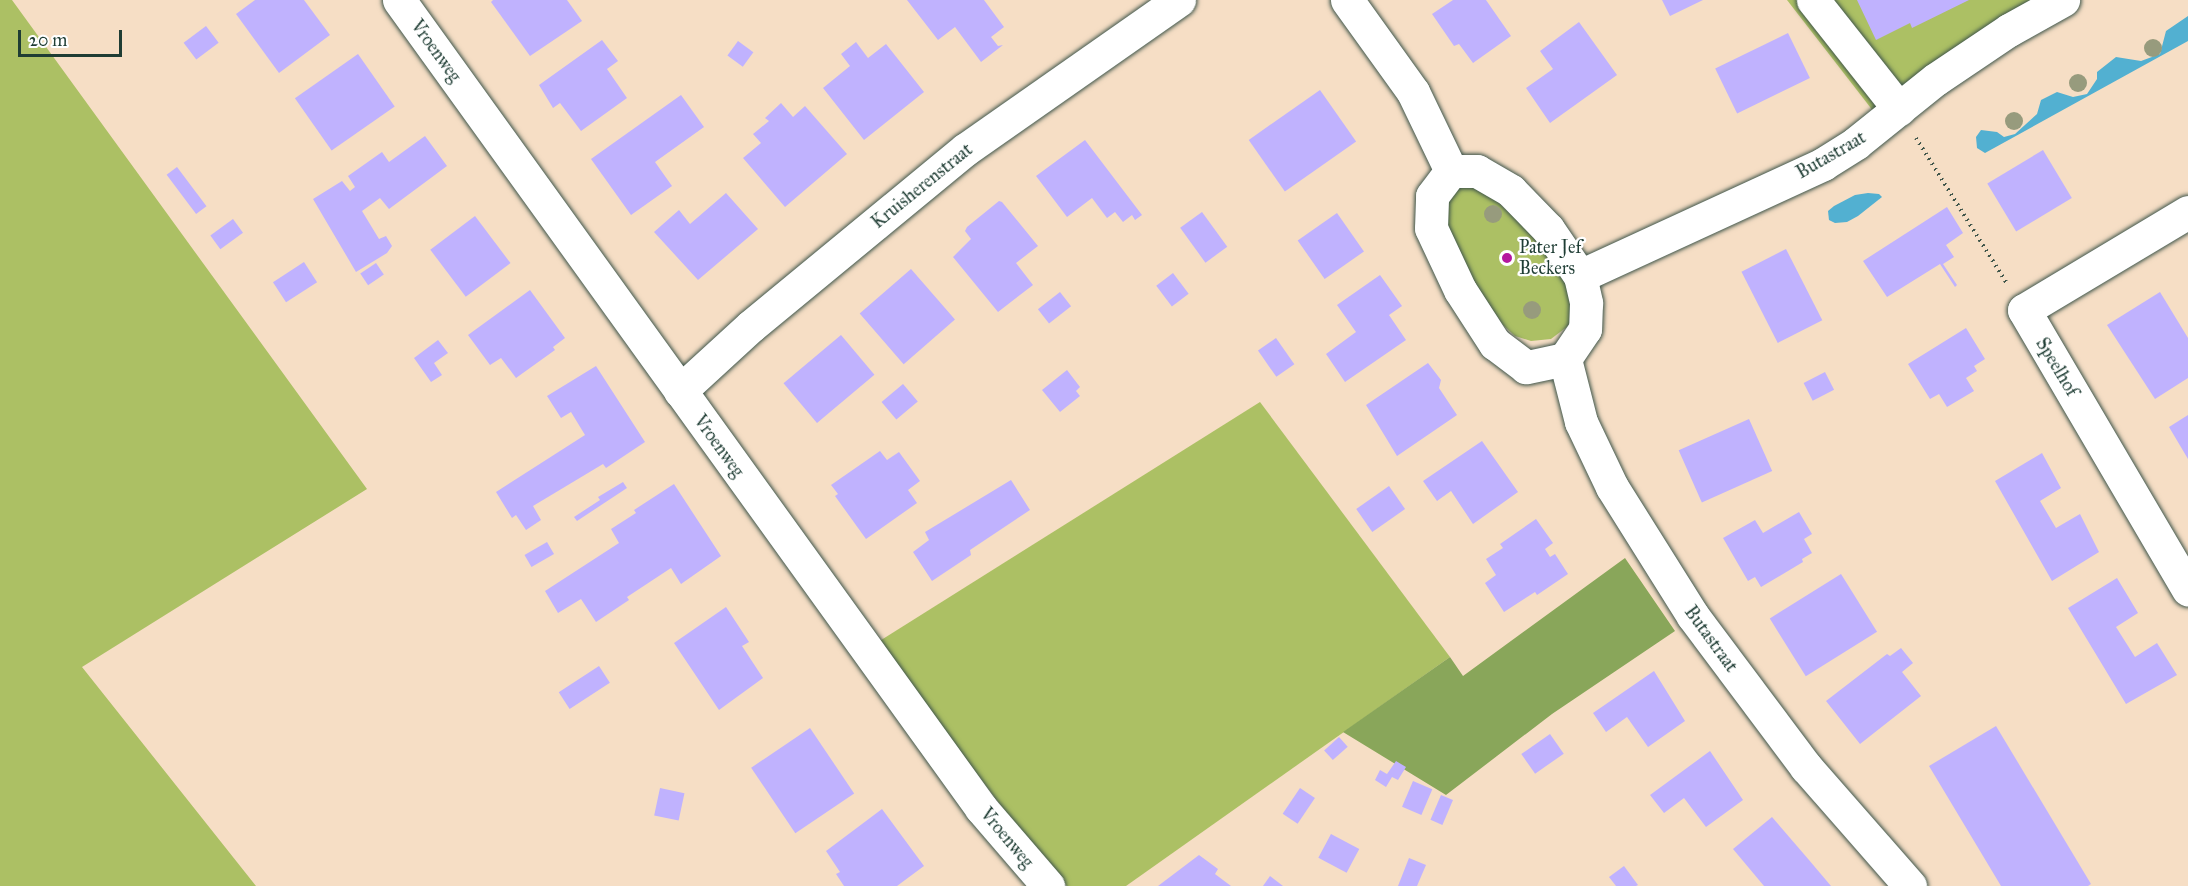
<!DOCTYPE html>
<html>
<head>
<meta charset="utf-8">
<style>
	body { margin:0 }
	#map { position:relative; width:2188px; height:886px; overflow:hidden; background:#f6dec5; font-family:"IM FELL Great Primer",serif }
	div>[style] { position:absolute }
	.green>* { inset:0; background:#acc064 }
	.forest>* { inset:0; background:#89a65a }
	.water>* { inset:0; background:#52b0d1 }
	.building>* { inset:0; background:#c0b2fe; transform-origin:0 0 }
	.path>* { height:4px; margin-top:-2px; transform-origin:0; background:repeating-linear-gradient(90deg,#3f554a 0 1.5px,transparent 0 6px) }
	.roads { filter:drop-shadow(0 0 2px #3f554a) drop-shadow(0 0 2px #3f554a) }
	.minor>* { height:33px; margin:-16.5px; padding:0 16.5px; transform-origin:16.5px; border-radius:16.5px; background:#fff }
	.trees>* { width:18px; height:18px; margin:-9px; border-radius:50%; background:#979b7d }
	.dots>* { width:16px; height:16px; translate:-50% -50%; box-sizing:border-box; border:3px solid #fff; border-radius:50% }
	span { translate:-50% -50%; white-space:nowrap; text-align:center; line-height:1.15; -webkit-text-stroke:4.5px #fff; paint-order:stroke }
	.street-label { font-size:18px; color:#1f3d34 }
	.poi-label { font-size:18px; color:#1f3d34 }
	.left { translate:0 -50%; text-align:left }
	.scale { position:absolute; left:18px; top:30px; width:104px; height:27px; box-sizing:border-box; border:3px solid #1f3d34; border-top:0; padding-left:8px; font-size:18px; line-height:21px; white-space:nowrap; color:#1f3d34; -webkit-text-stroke:4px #fff; paint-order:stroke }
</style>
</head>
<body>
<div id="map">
	<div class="green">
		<div style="clip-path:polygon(0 0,12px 0,367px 489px,82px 667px,256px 886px,0 886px)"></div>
		<div style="clip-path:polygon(1787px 0,2045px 0,1877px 116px)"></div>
		<div style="clip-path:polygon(1459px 186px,1483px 188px,1523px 226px,1563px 272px,1574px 313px,1568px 326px,1551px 339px,1531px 341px,1515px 336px,1503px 325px,1461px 264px,1442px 208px)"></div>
		<div style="clip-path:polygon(1260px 402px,1450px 657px,1126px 886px,1067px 886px,1020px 831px,878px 642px)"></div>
	</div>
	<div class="forest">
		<div style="clip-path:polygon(1625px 558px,1675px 631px,1552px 714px,1446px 795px,1343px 732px,1450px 657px,1463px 676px)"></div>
	</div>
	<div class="water">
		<div style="clip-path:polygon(2188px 16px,2188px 41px,1985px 153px,1977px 148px,1976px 137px,1981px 130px,1997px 132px,2004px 137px,2015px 134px,2037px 114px,2041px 100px,2057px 92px,2073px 97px,2087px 94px,2097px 79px,2097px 72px,2116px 57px,2141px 61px,2160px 54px,2166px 31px)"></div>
		<div style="clip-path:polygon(1868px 193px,1879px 194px,1882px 197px,1858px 216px,1847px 222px,1835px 223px,1829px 220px,1828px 211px,1834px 206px,1855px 195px)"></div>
	</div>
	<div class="building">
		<div style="clip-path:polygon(255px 0,304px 0,330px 35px,279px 73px,236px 14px)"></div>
		<div style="clip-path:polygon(493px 0,567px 0,582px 21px,530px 56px,491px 2px)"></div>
		<div style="clip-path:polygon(907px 0,984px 0,1004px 27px,991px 37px,998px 46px,1003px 45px,981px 62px,955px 27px,938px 40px)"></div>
		<div style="clip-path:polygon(1453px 0,1486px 0,1511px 36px,1473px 63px,1459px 44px,1454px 46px,1432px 14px)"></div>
		<div style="clip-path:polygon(1662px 0,1703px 0,1670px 16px)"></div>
		<div style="clip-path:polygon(1857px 0,1969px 0,1912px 28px,1910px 23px,1876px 40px)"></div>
		<div style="clip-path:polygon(1579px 22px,1617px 75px,1550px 123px,1526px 88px,1553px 69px,1540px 51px)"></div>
		<div style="left:206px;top:26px;width:21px;height:28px;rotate:53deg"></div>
		<div style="left:1788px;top:33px;width:50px;height:81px;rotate:64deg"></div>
		<div style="clip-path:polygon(602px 40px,618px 61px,607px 69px,627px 98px,581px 131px,560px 103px,553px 108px,539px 85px)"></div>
		<div style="left:738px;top:41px;width:19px;height:18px;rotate:36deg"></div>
		<div style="clip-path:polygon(856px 42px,868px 58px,886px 44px,924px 92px,864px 140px,823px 88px,850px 66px,841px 54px)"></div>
		<div style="left:358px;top:54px;width:64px;height:77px;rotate:55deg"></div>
		<div style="left:1320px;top:90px;width:63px;height:87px;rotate:55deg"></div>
		<div style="clip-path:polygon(681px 95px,704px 127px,655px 162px,672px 186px,631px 215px,591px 159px)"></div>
		<div style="clip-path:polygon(781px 103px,793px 117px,805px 106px,847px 154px,785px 207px,743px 158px,761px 143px,753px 134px,769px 121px,765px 118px)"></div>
		<div style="clip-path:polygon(425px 136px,447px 166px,389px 209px,380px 198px,362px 211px,379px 239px,386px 236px,392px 246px,387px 253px,356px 272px,313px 199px,342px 181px,350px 191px,355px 187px,348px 176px,382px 152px,389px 162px)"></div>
		<div style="clip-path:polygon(1085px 140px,1142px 215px,1135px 220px,1132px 215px,1123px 222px,1115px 212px,1107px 218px,1092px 198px,1067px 217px,1036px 176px)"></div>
		<div style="left:2043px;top:150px;width:56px;height:65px;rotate:59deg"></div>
		<div style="left:177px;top:167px;width:49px;height:13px;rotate:53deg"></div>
		<div style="clip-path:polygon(726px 193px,758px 229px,698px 280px,654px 232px,679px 210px,690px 224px)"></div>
		<div style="clip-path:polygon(999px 201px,1002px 202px,1038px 246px,1016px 263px,1033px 285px,998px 312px,953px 257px,971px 239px,965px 231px,967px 227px)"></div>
		<div style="clip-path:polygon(1947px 207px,1963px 233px,1946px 245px,1954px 257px,1943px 264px,1957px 285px,1955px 287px,1940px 264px,1887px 297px,1863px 261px)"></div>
		<div style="left:1202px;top:212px;width:43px;height:27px;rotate:54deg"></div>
		<div style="left:1337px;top:213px;width:47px;height:48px;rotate:55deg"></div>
		<div style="left:475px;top:216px;width:59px;height:56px;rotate:53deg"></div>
		<div style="left:233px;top:219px;width:17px;height:28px;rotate:54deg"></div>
		<div style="left:1786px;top:249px;width:80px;height:50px;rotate:63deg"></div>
		<div style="left:304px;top:262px;width:24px;height:37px;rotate:57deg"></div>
		<div style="left:376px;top:263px;width:14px;height:19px;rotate:56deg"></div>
		<div style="left:911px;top:269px;width:67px;height:68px;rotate:49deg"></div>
		<div style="left:1173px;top:273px;width:26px;height:21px;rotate:53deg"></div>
		<div style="clip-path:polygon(1380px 275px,1402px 306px,1389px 315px,1406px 340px,1345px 382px,1326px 354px,1356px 332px,1337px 305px)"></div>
		<div style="clip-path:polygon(530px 290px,565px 338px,553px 347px,555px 350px,516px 378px,501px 358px,490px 365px,468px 335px)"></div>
		<div style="left:1060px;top:292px;width:18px;height:28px;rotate:52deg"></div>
		<div style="clip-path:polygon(2160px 292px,2188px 338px,2188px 378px,2155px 399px,2107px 325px)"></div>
		<div style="clip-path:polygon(1966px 328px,1985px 359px,1974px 366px,1977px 371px,1966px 378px,1974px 391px,1947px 407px,1939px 394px,1930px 399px,1908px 364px)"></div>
		<div style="left:841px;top:335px;width:52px;height:75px;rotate:50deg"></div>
		<div style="left:1276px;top:338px;width:32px;height:22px;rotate:55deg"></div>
		<div style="clip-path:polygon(438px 340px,448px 353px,434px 363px,442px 375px,431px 382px,414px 358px)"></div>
		<div style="clip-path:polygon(1428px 363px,1441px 380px,1439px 388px,1457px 415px,1397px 456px,1366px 405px)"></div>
		<div style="clip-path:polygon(596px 366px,645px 442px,606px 468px,603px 464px,533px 506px,541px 520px,526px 530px,516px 515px,512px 518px,496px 492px,585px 435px,571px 412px,561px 418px,547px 396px)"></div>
		<div style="clip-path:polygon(1067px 370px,1080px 387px,1076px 391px,1080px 396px,1060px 412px,1042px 390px)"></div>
		<div style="left:1825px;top:372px;width:20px;height:24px;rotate:63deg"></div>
		<div style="left:903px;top:384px;width:23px;height:28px;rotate:50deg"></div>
		<div style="clip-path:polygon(2188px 415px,2188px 459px,2169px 427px)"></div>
		<div style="left:1749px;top:419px;width:57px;height:77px;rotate:66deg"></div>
		<div style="clip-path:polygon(1482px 441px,1518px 492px,1473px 524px,1451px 491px,1437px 501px,1423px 481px)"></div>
		<div style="clip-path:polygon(880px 451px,887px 460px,899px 452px,920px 481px,908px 490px,917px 503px,866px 539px,835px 496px,838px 494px,831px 485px)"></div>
		<div style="clip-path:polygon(2042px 453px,2061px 488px,2040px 501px,2056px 528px,2080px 514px,2099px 552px,2052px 581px,1995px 481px)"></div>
		<div style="clip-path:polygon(1011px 480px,1030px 510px,970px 550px,971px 555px,932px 581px,913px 552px,929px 540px,925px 532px)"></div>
		<div style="clip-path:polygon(623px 482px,627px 488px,577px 521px,574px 517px,600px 500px,598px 497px)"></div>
		<div style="clip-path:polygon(674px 484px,721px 556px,681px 584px,671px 568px,627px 597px,629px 600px,596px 622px,581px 599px,558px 613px,545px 591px,619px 543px,611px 529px,636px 513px,634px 510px)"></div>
		<div style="left:1389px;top:486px;width:28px;height:40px;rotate:55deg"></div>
		<div style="clip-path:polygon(1799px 512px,1812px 534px,1804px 539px,1812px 553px,1802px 559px,1803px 562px,1761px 587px,1755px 577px,1748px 581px,1723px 538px,1755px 520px,1763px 533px)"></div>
		<div style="clip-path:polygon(1536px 519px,1553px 543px,1545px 549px,1550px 557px,1555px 554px,1568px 574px,1537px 595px,1535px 592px,1504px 612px,1485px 583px,1496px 575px,1486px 559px,1503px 548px,1500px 544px)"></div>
		<div style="left:547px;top:542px;width:14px;height:26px;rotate:60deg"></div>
		<div style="left:1841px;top:574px;width:68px;height:84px;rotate:58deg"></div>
		<div style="clip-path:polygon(2117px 578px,2138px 613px,2116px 627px,2135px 657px,2157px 643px,2177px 675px,2126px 704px,2068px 608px)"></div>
		<div style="clip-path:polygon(726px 607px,749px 642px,742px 646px,763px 678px,719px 710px,674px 643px)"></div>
		<div style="clip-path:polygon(1901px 648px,1913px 663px,1902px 672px,1921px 696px,1860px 744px,1826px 701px,1887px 654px,1890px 656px)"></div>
		<div style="left:599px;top:666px;width:20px;height:48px;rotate:57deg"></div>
		<div style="clip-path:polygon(1654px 671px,1685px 721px,1648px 747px,1627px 717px,1606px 732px,1593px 713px)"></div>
		<div style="clip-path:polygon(1996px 726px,2091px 884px,2088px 886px,2001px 886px,1929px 766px)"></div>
		<div style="left:810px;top:728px;width:79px;height:71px;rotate:56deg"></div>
		<div style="left:1550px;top:734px;width:24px;height:35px;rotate:55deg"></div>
		<div style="left:1339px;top:737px;width:13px;height:20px;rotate:48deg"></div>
		<div style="clip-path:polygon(1710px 751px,1743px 800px,1706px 827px,1684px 798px,1664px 813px,1650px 795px)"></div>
		<div style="clip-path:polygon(1396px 761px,1406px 767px,1398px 780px,1392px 777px,1386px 787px,1375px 780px,1380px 770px,1387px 774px)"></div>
		<div style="left:1413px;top:781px;width:21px;height:28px;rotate:23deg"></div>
		<div style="left:660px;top:788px;width:25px;height:28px;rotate:12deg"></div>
		<div style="left:1300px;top:788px;width:18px;height:31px;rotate:34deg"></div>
		<div style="left:1441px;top:795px;width:13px;height:27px;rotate:23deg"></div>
		<div style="clip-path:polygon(882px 809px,924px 866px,897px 886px,844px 886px,836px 874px,840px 872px,826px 851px)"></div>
		<div style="clip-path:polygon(1772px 817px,1809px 860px,1831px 886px,1764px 886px,1733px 849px)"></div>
		<div style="left:1331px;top:834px;width:32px;height:27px;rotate:28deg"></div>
		<div style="clip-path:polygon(1199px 855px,1218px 869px,1215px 874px,1231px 886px,1158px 886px)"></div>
		<div style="clip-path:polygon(1409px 858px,1426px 865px,1417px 886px,1398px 886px)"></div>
		<div style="clip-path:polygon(1624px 866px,1638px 885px,1636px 886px,1616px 886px,1609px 877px)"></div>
		<div style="clip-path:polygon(1270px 876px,1283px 886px,1263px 886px)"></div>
	</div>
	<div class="path">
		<div style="left:1916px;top:138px;width:170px;rotate:58deg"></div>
	</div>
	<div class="roads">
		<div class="minor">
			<div style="left:399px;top:0;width:996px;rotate:54.23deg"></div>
			<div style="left:981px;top:808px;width:103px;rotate:49.3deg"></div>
			<div style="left:1347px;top:0;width:113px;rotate:54.3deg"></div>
			<div style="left:1413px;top:92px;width:88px;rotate:64.3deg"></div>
			<div style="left:1813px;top:0;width:139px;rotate:51.7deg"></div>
			<div style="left:1451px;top:171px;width:26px"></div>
			<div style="left:1477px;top:171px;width:39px;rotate:30deg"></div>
			<div style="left:1511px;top:191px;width:53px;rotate:45.8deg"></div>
			<div style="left:1548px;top:229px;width:57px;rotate:55.8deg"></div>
			<div style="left:1580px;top:276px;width:28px;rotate:77deg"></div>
			<div style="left:1586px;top:303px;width:26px;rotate:92deg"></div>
			<div style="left:1585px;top:329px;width:36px;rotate:124deg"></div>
			<div style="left:1565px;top:359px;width:40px;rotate:168deg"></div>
			<div style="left:1526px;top:367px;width:39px;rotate:-143deg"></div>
			<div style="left:1495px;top:344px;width:64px;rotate:-122.9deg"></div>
			<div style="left:1460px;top:290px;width:68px;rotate:-115.1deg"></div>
			<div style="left:1431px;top:228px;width:32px;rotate:-88deg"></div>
			<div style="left:1432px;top:196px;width:31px;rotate:-53deg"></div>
			<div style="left:2188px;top:212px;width:191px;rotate:149.1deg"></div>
			<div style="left:2024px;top:310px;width:324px;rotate:59.6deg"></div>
			<div style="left:1580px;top:276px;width:268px;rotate:-24.7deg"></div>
			<div style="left:1823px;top:164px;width:39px;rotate:-32deg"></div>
			<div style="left:1856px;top:143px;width:102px;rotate:-38.7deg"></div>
			<div style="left:1936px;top:79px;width:88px;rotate:-33.9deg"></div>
			<div style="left:2009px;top:30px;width:62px;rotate:-29.1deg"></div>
			<div style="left:1565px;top:359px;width:65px;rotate:75.7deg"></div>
			<div style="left:1581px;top:422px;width:72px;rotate:64.5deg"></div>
			<div style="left:1612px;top:487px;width:152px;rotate:57.9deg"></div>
			<div style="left:1693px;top:616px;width:189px;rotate:53.2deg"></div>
			<div style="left:1806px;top:767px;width:158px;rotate:48.8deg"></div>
			<div style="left:680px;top:391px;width:96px;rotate:-42.5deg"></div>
			<div style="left:751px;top:326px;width:278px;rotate:-39.5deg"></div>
			<div style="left:966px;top:149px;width:260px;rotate:-35deg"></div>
		</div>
	</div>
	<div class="trees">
		<div style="left:2153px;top:48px"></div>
		<div style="left:2078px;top:83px"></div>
		<div style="left:2014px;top:121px"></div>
		<div style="left:1493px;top:214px"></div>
		<div style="left:1532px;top:310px"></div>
	</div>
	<div class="dots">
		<div style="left:1507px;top:258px;background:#b5179e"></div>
	</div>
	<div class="street-label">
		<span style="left:436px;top:51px;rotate:54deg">Vroenweg</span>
		<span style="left:1831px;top:155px;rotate:-30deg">Butastraat</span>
		<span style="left:922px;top:186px;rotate:-39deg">Kruisherenstraat</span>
		<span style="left:2057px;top:367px;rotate:59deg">Speelhof</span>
		<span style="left:719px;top:446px;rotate:54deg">Vroenweg</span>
		<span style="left:1711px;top:639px;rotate:54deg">Butastraat</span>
		<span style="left:1007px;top:838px;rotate:50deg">Vroenweg</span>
	</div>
	<div class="poi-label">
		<span class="left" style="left:1519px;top:258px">Pater Jef<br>Beckers</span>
	</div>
	<div class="scale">20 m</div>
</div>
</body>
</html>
